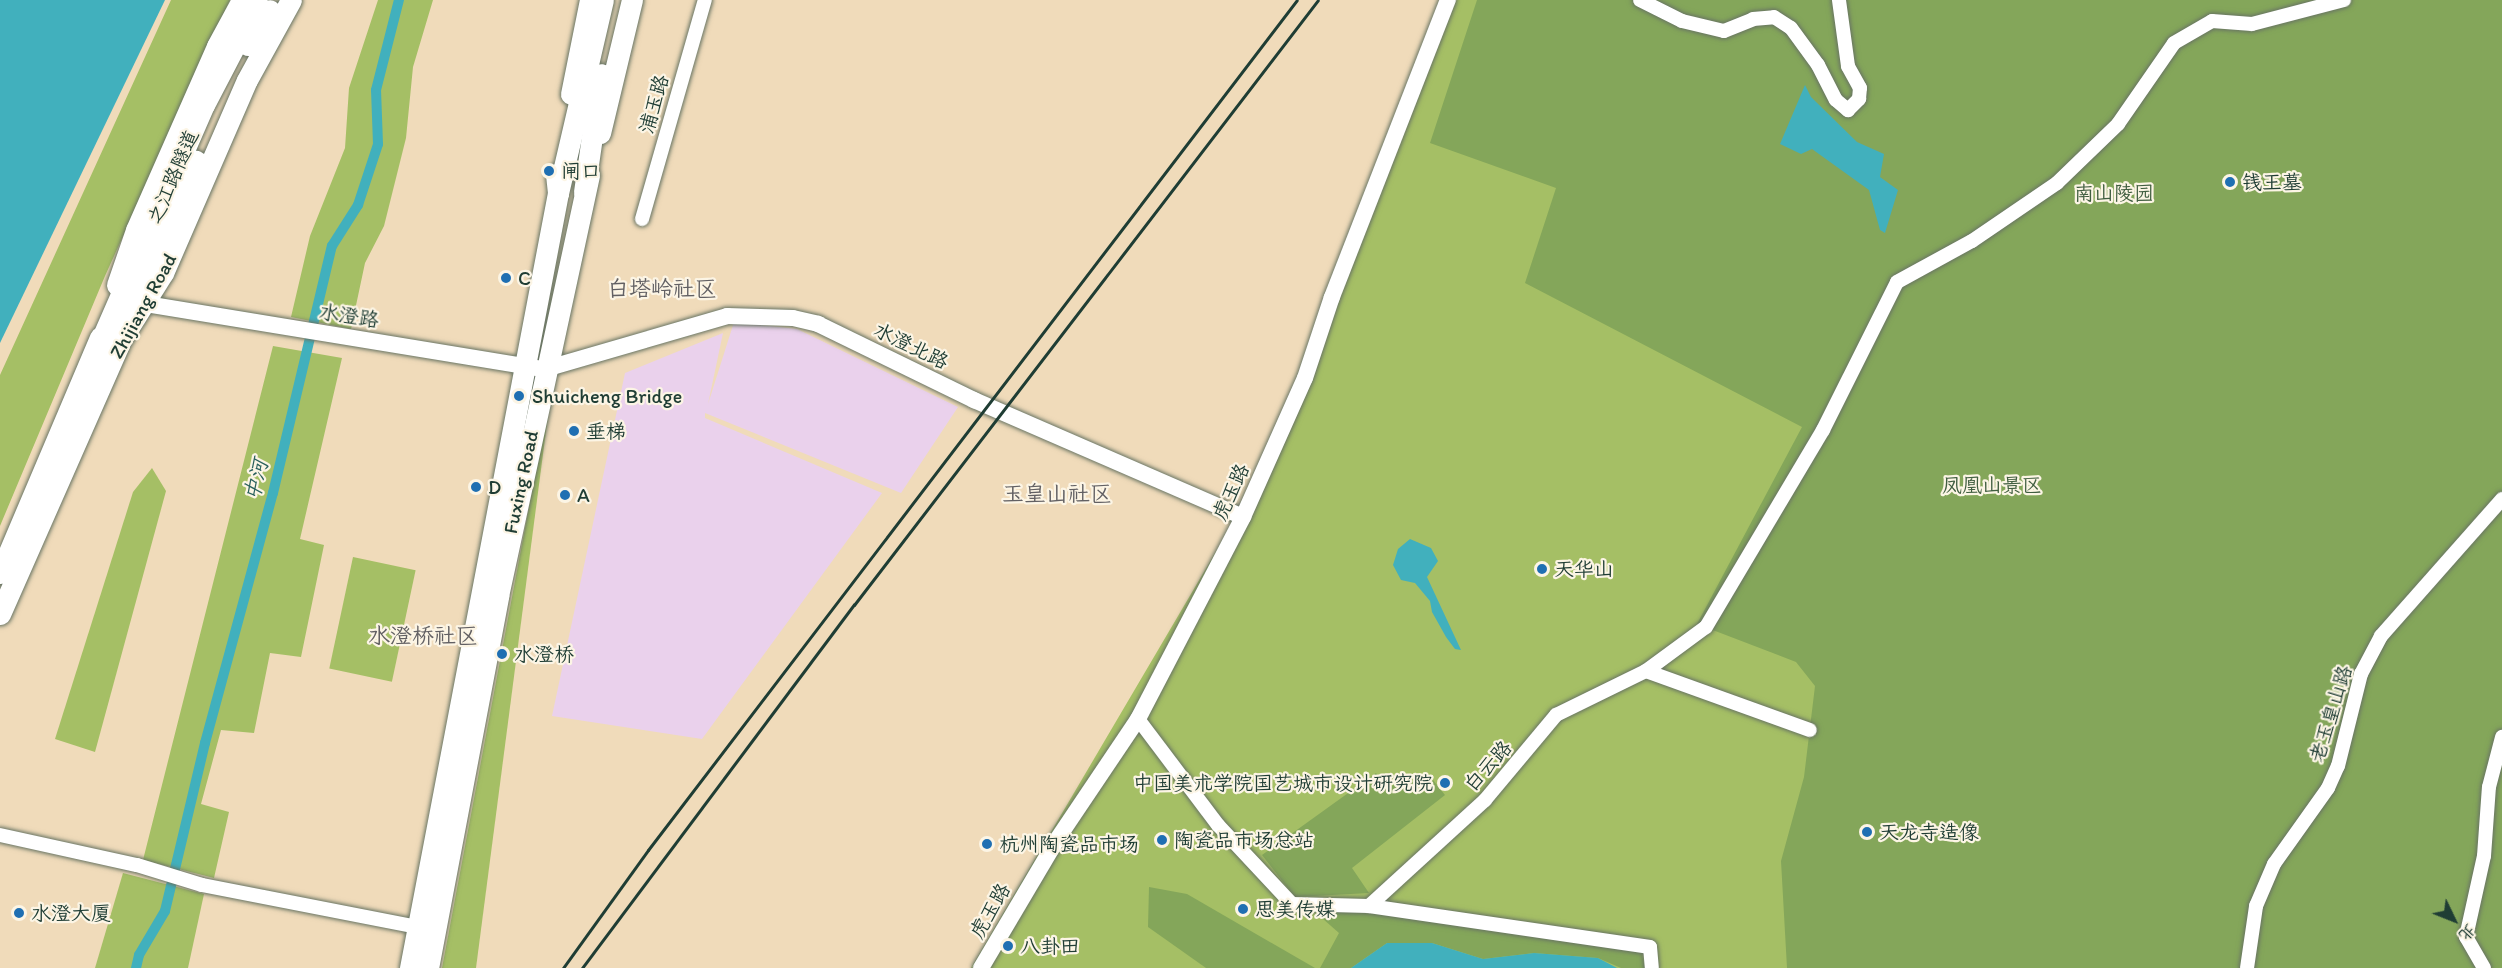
<!DOCTYPE html>
<html>
<head>
<meta charset="utf-8">
<style>
	body { margin:0 }
	#map { position:relative; width:2502px; height:968px; overflow:hidden; background:#f0dbba; font-family:Itim,"LXGW WenKai TC",sans-serif }
	div>[style] { position:absolute }
	.built>* { inset:0; background:#ead1ec }
	.green>* { inset:0; background:#a5bf65; transform-origin:0 0 }
	.forest>* { inset:0; background:#84a65a }
	.water>* { inset:0; background:#41b0bd }
	.canal>* { height:10px; margin:-5px; padding:0 5px; transform-origin:5px; border-radius:5px; background:#41b0bd }
	.roads { filter:drop-shadow(0 0 2px #687463) drop-shadow(0 0 2px #687463) }
	.minor>* { height:14px; margin:-7px; padding:0 7px; transform-origin:7px; border-radius:7px; background:#fff }
	.tertiary>* { height:16px; margin:-8px; padding:0 8px; transform-origin:8px; border-radius:8px; background:#fff }
	.primary>* { height:21px; margin:-10.5px; padding:0 10.5px; transform-origin:10.5px; border-radius:10.5px; background:#fff }
	.trunk>* { height:21px; margin:-10.5px; padding:0 10.5px; transform-origin:10.5px; border-radius:10.5px; background:#fff }
	.rail>* { height:3px; margin:-1.5px; padding:0 1.5px; transform-origin:1.5px; border-radius:1.5px; background:#1f3d34 }
	.dots>* { width:16px; height:16px; translate:-50% -50%; box-sizing:border-box; border:3px solid #fcf5e5; border-radius:50% }
	span { translate:-50% -50%; white-space:nowrap; text-align:center; line-height:1.15; -webkit-text-stroke:4.5px #fcf5e5; paint-order:stroke }
	.street-label { font-size:20px; color:#1f3d34 }
	.poi-label { font-size:20px; color:#1f3d34 }
	.left { translate:0 -50%; text-align:left }
	.right { translate:-100% -50%; text-align:right }
	.park-label { font-size:20px; color:#405e40 }
	.water-label { font-size:21px; color:#29605d; font-style:italic }
	.quarter-label { font-size:22px; color:#626063 }
	.north { position:absolute; left:2424px; top:890px; width:60px; height:60px; -webkit-text-stroke:4px #fcf5e5; paint-order:stroke; rotate:133deg; font-size:16px; font-weight:700; line-height:24px; text-align:center; color:#1f3d34 }
	.north::after { content:''; display:block; margin:auto; width:21px; height:27px; background:#1f3d34; clip-path:polygon(50% 0,100% 100%,50% 72%,0 100%) }
</style>
</head>
<body>
<div id="map">
	<div class="built">
		<div style="clip-path:polygon(734px 322px,797px 329px,958px 407px,901px 493px,705px 413px,705px 418px,882px 493px,702px 739px,552px 716px,625px 373px,723px 333px,708px 404px)"></div>
	</div>
	<div class="green">
		<div style="clip-path:polygon(171px 0,230px 0,105px 276px,0 526px,0 375px)"></div>
		<div style="clip-path:polygon(378px 0,433px 0,413px 67px,406px 138px,384px 226px,365px 263px,351px 329px,291px 317px,310px 236px,345px 148px,349px 88px)"></div>
		<div style="clip-path:polygon(1456px 0,2502px 0,2502px 968px,971px 968px,1258px 480px)"></div>
		<div style="clip-path:polygon(273px 346px,342px 358px,300px 539px,324px 545px,301px 657px,270px 653px,254px 733px,221px 730px,201px 804px,229px 812px,214px 878px,143px 860px)"></div>
		<div style="clip-path:polygon(552px 385px,476px 968px,442px 968px)"></div>
		<div style="clip-path:polygon(152px 468px,166px 491px,95px 752px,55px 739px,133px 492px)"></div>
		<div style="left:353px;top:557px;width:64px;height:114px;rotate:12deg"></div>
		<div style="clip-path:polygon(123px 873px,204px 894px,188px 968px,95px 968px)"></div>
	</div>
	<div class="forest">
		<div style="clip-path:polygon(1477px 0,2502px 0,2502px 968px,1787px 968px,1781px 861px,1804px 777px,1815px 686px,1796px 662px,1697px 624px,1802px 427px,1525px 283px,1556px 188px,1430px 143px)"></div>
		<div style="clip-path:polygon(1376px 773px,1388px 789px,1408px 775px,1417px 789px,1433px 780px,1445px 795px,1352px 868px,1369px 893px,1295px 897px,1262px 855px)"></div>
		<div style="clip-path:polygon(1149px 887px,1187px 894px,1315px 968px,1206px 968px,1148px 927px)"></div>
		<div style="clip-path:polygon(1306px 904px,1640px 946px,1645px 968px,1621px 968px,1598px 958px,1534px 953px,1483px 959px,1432px 943px,1387px 943px,1351px 968px,1320px 968px,1339px 933px)"></div>
	</div>
	<div class="water">
		<div style="clip-path:polygon(0 0,165px 0,0 343px)"></div>
		<div style="clip-path:polygon(1805px 85px,1811px 97px,1857px 142px,1884px 154px,1880px 177px,1898px 190px,1885px 233px,1880px 230px,1869px 190px,1812px 149px,1801px 154px,1780px 144px)"></div>
		<div style="clip-path:polygon(1410px 539px,1431px 548px,1438px 561px,1427px 577px,1461px 650px,1455px 649px,1446px 637px,1432px 612px,1430px 601px,1415px 583px,1401px 580px,1393px 565px,1398px 549px)"></div>
		<div style="clip-path:polygon(1387px 943px,1432px 943px,1483px 959px,1534px 953px,1598px 958px,1617px 968px,1351px 968px)"></div>
	</div>
	<div class="canal">
		<div style="left:136px;top:968px;width:13px;rotate:-77deg"></div>
		<div style="left:139px;top:955px;width:51px;rotate:-59.4deg"></div>
		<div style="left:165px;top:911px;width:173px;rotate:-76.6deg"></div>
		<div style="left:205px;top:743px;width:259px;rotate:-74.8deg"></div>
		<div style="left:273px;top:493px;width:254px;rotate:-76.6deg"></div>
		<div style="left:332px;top:246px;width:49px;rotate:-57.6deg"></div>
		<div style="left:358px;top:205px;width:64px;rotate:-71.8deg"></div>
		<div style="left:378px;top:144px;width:54px;rotate:-92.1deg"></div>
		<div style="left:376px;top:90px;width:93px;rotate:-75.7deg"></div>
	</div>
	<div class="roads">
		<div class="minor">
			<div style="left:1640px;top:0;width:47px;rotate:26.6deg"></div>
			<div style="left:1682px;top:21px;width:43px;rotate:13.4deg"></div>
			<div style="left:1724px;top:31px;width:31px;rotate:-22deg"></div>
			<div style="left:1753px;top:19px;width:21px;rotate:-5deg"></div>
			<div style="left:1774px;top:17px;width:20px;rotate:33deg"></div>
			<div style="left:1791px;top:28px;width:46px;rotate:53.9deg"></div>
			<div style="left:1818px;top:65px;width:39px;rotate:63deg"></div>
			<div style="left:1836px;top:100px;width:16px;rotate:40deg"></div>
			<div style="left:1848px;top:110px;width:16px;rotate:-45deg"></div>
			<div style="left:1859px;top:99px;width:11px;rotate:-85deg"></div>
			<div style="left:1860px;top:88px;width:25px;rotate:-119deg"></div>
			<div style="left:1848px;top:66px;width:67px;rotate:-97.8deg"></div>
			<div style="left:642px;top:219px;width:228px;rotate:-74deg"></div>
			<div style="left:1646px;top:671px;width:174px;rotate:19.8deg"></div>
			<div style="left:1138px;top:719px;width:133px;rotate:53deg"></div>
			<div style="left:1218px;top:825px;width:108px;rotate:46.9deg"></div>
			<div style="left:1292px;top:904px;width:77px;rotate:1.5deg"></div>
			<div style="left:1369px;top:906px;width:284px;rotate:8.3deg"></div>
			<div style="left:1650px;top:947px;width:21px;rotate:85deg"></div>
			<div style="left:0;top:835px;width:140px;rotate:12.4deg"></div>
			<div style="left:137px;top:865px;width:68px;rotate:17.1deg"></div>
			<div style="left:202px;top:885px;width:225px;rotate:11deg"></div>
			<div style="left:1369px;top:906px;width:157px;rotate:-42.4deg"></div>
			<div style="left:1485px;top:800px;width:111px;rotate:-50.1deg"></div>
			<div style="left:1556px;top:715px;width:100px;rotate:-26.1deg"></div>
			<div style="left:1646px;top:671px;width:74px;rotate:-36.3deg"></div>
			<div style="left:1706px;top:627px;width:229px;rotate:-59.3deg"></div>
			<div style="left:1823px;top:430px;width:165px;rotate:-63.4deg"></div>
			<div style="left:1897px;top:282px;width:85px;rotate:-28.7deg"></div>
			<div style="left:1972px;top:241px;width:103px;rotate:-34.3deg"></div>
			<div style="left:2057px;top:183px;width:85px;rotate:-44deg"></div>
			<div style="left:2118px;top:124px;width:98px;rotate:-55.3deg"></div>
			<div style="left:2174px;top:43px;width:44px;rotate:-30.1deg"></div>
			<div style="left:2212px;top:21px;width:40px;rotate:4.3deg"></div>
			<div style="left:2252px;top:24px;width:95px;rotate:-14.6deg"></div>
			<div style="left:2247px;top:968px;width:63px;rotate:-81.7deg"></div>
			<div style="left:2256px;top:906px;width:46px;rotate:-66.8deg"></div>
			<div style="left:2274px;top:864px;width:93px;rotate:-54.6deg"></div>
			<div style="left:2328px;top:788px;width:24px;rotate:-66deg"></div>
			<div style="left:2338px;top:766px;width:95px;rotate:-76deg"></div>
			<div style="left:2361px;top:674px;width:43px;rotate:-62.2deg"></div>
			<div style="left:2381px;top:636px;width:183px;rotate:-48.5deg"></div>
			<div style="left:2484px;top:968px;width:36px;rotate:-120deg"></div>
			<div style="left:2466px;top:937px;width:83px;rotate:-77.5deg"></div>
			<div style="left:2484px;top:856px;width:69px;rotate:-85.9deg"></div>
			<div style="left:2489px;top:787px;width:52px;rotate:-75.4deg"></div>
		</div>
		<div class="tertiary">
			<div style="left:146px;top:304px;width:404px;rotate:9.3deg"></div>
			<div style="left:545px;top:369px;width:190px;rotate:-16.2deg"></div>
			<div style="left:727px;top:316px;width:66px;rotate:1.7deg"></div>
			<div style="left:793px;top:318px;width:26px;rotate:13deg"></div>
			<div style="left:818px;top:324px;width:174px;rotate:26deg"></div>
			<div style="left:974px;top:400px;width:293px;rotate:23.5deg"></div>
			<div style="left:981px;top:968px;width:147px;rotate:-59.4deg"></div>
			<div style="left:1056px;top:841px;width:147px;rotate:-56.1deg"></div>
			<div style="left:1138px;top:719px;width:228px;rotate:-62.5deg"></div>
			<div style="left:1243px;top:517px;width:152px;rotate:-66deg"></div>
			<div style="left:1305px;top:378px;width:85px;rotate:-71.6deg"></div>
			<div style="left:1332px;top:297px;width:319px;rotate:-68.7deg"></div>
		</div>
		<div class="primary">
			<div style="left:571px;top:94px;width:96px;rotate:-78.6deg"></div>
			<div style="left:600px;top:133px;width:137px;rotate:-76.5deg"></div>
			<div style="left:117px;top:285px;width:58px;rotate:-70.9deg"></div>
			<div style="left:136px;top:230px;width:201px;rotate:-66.2deg"></div>
			<div style="left:217px;top:46px;width:52px;rotate:-61.5deg"></div>
			<div style="left:0;top:573px;width:256px;rotate:-67deg"></div>
			<div style="left:0;top:614px;width:302px;rotate:-66.2deg"></div>
			<div style="left:122px;top:338px;width:77px;rotate:-57.8deg"></div>
			<div style="left:163px;top:273px;width:210px;rotate:-66.5deg"></div>
			<div style="left:247px;top:80px;width:91px;rotate:-61.2deg"></div>
			<div style="left:410px;top:968px;width:789px;rotate:-79.19deg"></div>
			<div style="left:558px;top:193px;width:19px;rotate:-96deg"></div>
			<div style="left:428px;top:968px;width:379px;rotate:-79.3deg"></div>
			<div style="left:498px;top:596px;width:431px;rotate:-77.8deg"></div>
		</div>
		<div class="trunk">
			<div style="left:248px;top:45px;width:41px;rotate:-57.8deg"></div>
			<div style="left:584px;top:192px;width:119px;rotate:-81.8deg"></div>
			<div style="left:558px;top:193px;width:198px;rotate:-76.9deg"></div>
			<div style="left:122px;top:338px;width:192px;rotate:-67.3deg"></div>
			<div style="left:95px;top:354px;width:272px;rotate:-66.4deg"></div>
			<div style="left:204px;top:105px;width:115px;rotate:-62.5deg"></div>
		</div>
	</div>
	<div class="rail">
		<div style="left:563px;top:968px;width:145px;rotate:-54.2deg"></div>
		<div style="left:648px;top:850px;width:1069px;rotate:-52.64deg"></div>
		<div style="left:582px;top:968px;width:454px;rotate:-53.2deg"></div>
		<div style="left:854px;top:605px;width:762px;rotate:-52.51deg"></div>
	</div>
	<div class="dots">
		<div style="left:549px;top:171px;background:#1f6fb2"></div>
		<div style="left:2230px;top:182px;background:#1f6fb2"></div>
		<div style="left:506px;top:278px;background:#1f6fb2"></div>
		<div style="left:519px;top:396px;background:#1f6fb2"></div>
		<div style="left:574px;top:431px;background:#1f6fb2"></div>
		<div style="left:476px;top:487px;background:#1f6fb2"></div>
		<div style="left:565px;top:495px;background:#1f6fb2"></div>
		<div style="left:1542px;top:569px;background:#1f6fb2"></div>
		<div style="left:502px;top:654px;background:#1f6fb2"></div>
		<div style="left:1445px;top:783px;background:#1f6fb2"></div>
		<div style="left:1867px;top:832px;background:#1f6fb2"></div>
		<div style="left:1162px;top:840px;background:#1f6fb2"></div>
		<div style="left:987px;top:844px;background:#1f6fb2"></div>
		<div style="left:1243px;top:909px;background:#1f6fb2"></div>
		<div style="left:19px;top:913px;background:#1f6fb2"></div>
		<div style="left:1008px;top:946px;background:#1f6fb2"></div>
	</div>
	<div class="street-label">
		<span style="left:654px;top:104px;rotate:-74deg">浦玉路</span>
		<span style="left:173px;top:177px;rotate:-67deg">之江路隧道</span>
		<span style="left:143px;top:306px;rotate:-61deg">Zhijiang Road</span>
		<span style="left:349px;top:316px;rotate:9deg">水澄路</span>
		<span style="left:911px;top:346px;rotate:26deg">水澄北路</span>
		<span style="left:521px;top:482px;rotate:-78deg">Fuxing Road</span>
		<span style="left:1231px;top:492px;rotate:-65deg">虎玉路</span>
		<span style="left:2331px;top:714px;rotate:-73deg">老玉皇山路</span>
		<span style="left:1488px;top:766px;rotate:-48deg">白云路</span>
		<span style="left:990px;top:911px;rotate:-60deg">虎玉路</span>
	</div>
	<div class="poi-label">
		<span class="left" style="left:561px;top:171px">闸口</span>
		<span class="left" style="left:2242px;top:182px">钱王墓</span>
		<span class="left" style="left:518px;top:278px">C</span>
		<span class="left" style="left:532px;top:396px">Shuicheng Bridge</span>
		<span class="left" style="left:586px;top:431px">垂梯</span>
		<span class="left" style="left:488px;top:487px">D</span>
		<span class="left" style="left:577px;top:495px">A</span>
		<span class="left" style="left:1554px;top:569px">天华山</span>
		<span class="left" style="left:514px;top:654px">水澄桥</span>
		<span class="right" style="left:1433px;top:783px">中国美术学院国艺城市设计研究院</span>
		<span class="left" style="left:1879px;top:832px">天龙寺造像</span>
		<span class="left" style="left:1174px;top:840px">陶瓷品市场总站</span>
		<span class="left" style="left:999px;top:844px">杭州陶瓷品市场</span>
		<span class="left" style="left:1255px;top:909px">思美传媒</span>
		<span class="left" style="left:31px;top:913px">水澄大厦</span>
		<span class="left" style="left:1020px;top:946px">八卦田</span>
	</div>
	<div class="park-label">
		<span style="left:2114px;top:193px">南山陵园</span>
		<span style="left:1992px;top:485px">凤凰山景区</span>
	</div>
	<div class="water-label">
		<span style="left:256px;top:480px;rotate:-76deg">中河</span>
	</div>
	<div class="quarter-label">
		<span style="left:662px;top:289px">白塔岭社区</span>
		<span style="left:1057px;top:494px">玉皇山社区</span>
		<span style="left:423px;top:636px">水澄桥社区</span>
	</div>
	<div class="north">北</div>
</div>
</body>
</html>
